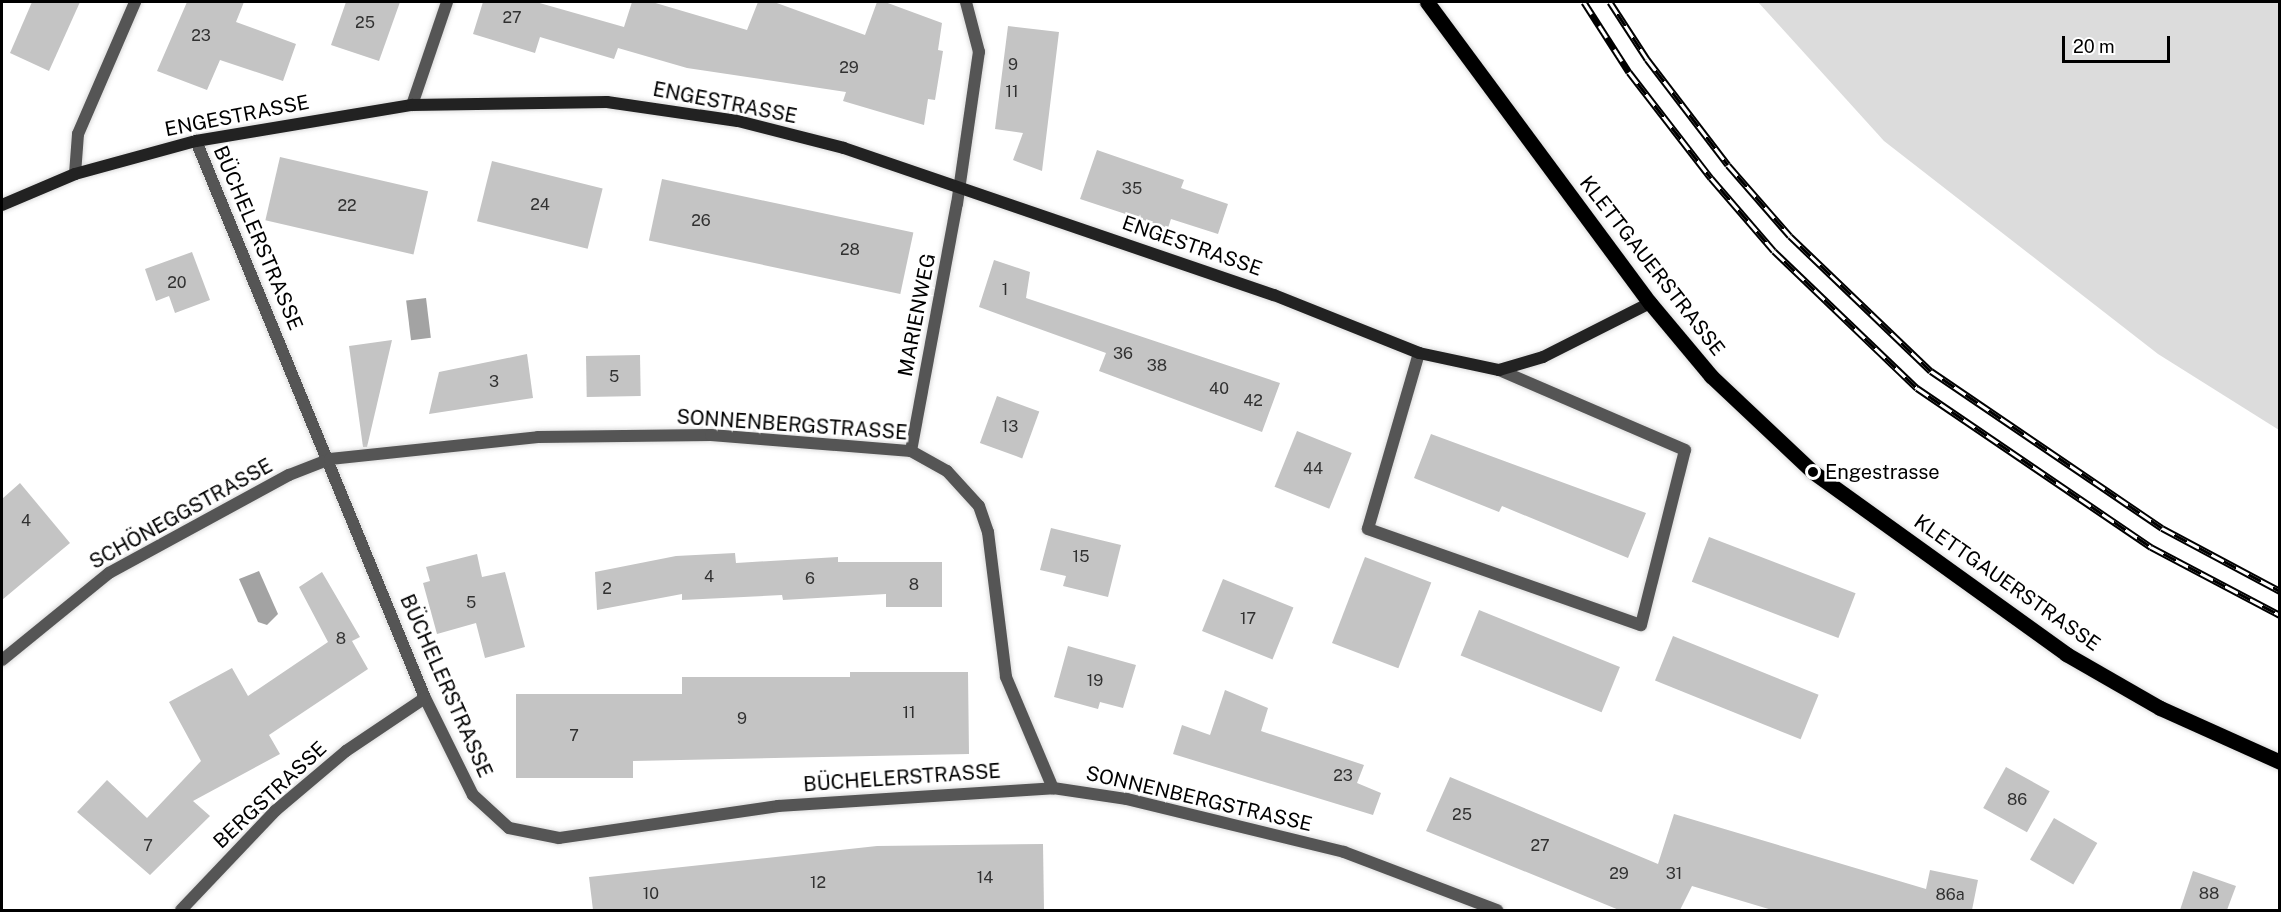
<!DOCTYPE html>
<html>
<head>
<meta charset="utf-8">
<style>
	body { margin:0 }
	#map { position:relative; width:2281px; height:912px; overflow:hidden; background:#fff; font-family:"Public Sans",sans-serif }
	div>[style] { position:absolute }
	.green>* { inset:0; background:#dcdcdc }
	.water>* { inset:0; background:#a3a3a3; transform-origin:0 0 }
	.building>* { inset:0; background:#c4c4c4; transform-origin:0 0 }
	.roads { filter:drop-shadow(0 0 2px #dbdbdb) drop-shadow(0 0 2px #dbdbdb) }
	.street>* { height:12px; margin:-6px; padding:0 6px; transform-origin:6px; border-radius:6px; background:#555 }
	.secondary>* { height:12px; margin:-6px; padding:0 6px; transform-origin:6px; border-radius:6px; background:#222 }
	.primary>* { height:15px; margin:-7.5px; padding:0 7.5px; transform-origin:7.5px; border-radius:7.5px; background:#000 }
	.rail>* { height:7px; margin-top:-3.5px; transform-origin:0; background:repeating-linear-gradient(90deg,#fff 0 14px,#000 0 28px); box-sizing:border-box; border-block:2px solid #000 }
	.dots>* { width:16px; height:16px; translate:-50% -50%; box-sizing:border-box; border:3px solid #fff; border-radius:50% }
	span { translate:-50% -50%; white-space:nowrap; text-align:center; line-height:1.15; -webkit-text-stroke:5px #fff; paint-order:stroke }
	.number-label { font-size:16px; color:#313131 }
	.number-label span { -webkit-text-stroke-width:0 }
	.street-label { font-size:20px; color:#000 }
	.poi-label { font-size:20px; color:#000 }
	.left { translate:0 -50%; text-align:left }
	.frame { position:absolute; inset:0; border:3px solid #000; pointer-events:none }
	.scale { position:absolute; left:2062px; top:36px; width:108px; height:27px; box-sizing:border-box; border:3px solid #000; border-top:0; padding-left:8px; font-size:18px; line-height:21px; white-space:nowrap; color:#000; -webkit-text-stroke:4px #fff; paint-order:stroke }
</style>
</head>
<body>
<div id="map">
	<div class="green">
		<div style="clip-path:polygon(1758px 2px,2279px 2px,2279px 430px,2158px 354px,1884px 141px)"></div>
	</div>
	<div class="water">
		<div style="left:426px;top:298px;width:40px;height:20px;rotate:83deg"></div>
		<div style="clip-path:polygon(259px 571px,278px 614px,267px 625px,258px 622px,239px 579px)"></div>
	</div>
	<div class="building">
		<div style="clip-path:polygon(32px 2px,80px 2px,49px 71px,10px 53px)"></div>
		<div style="clip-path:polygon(187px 2px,244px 2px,236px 22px,296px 44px,283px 81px,220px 60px,207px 90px,157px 71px)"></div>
		<div style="clip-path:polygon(346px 2px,400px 2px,379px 61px,331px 45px)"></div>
		<div style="clip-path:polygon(483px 2px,536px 2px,624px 27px,632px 2px,652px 2px,747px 30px,758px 2px,774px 2px,865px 35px,877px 2px,885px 2px,942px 23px,938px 50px,943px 51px,935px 100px,928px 99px,924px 125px,843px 101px,846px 92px,687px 68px,618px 48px,614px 59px,540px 37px,535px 53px,473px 34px)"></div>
		<div style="clip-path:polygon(1008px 26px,1059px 32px,1042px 171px,1013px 160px,1023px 133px,995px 129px)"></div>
		<div style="clip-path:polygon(1097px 150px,1184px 180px,1181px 188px,1228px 204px,1218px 234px,1171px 219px,1168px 228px,1080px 199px)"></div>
		<div style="left:280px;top:157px;width:152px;height:65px;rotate:13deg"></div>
		<div style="left:492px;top:161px;width:114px;height:62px;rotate:14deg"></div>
		<div style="left:662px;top:179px;width:257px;height:63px;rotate:12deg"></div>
		<div style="clip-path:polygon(192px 252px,210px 300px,175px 313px,169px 296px,156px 301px,145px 269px)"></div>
		<div style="clip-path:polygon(994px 260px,1030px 272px,1026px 298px,1280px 383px,1262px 432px,1099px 371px,1106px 353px,979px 307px)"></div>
		<div style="clip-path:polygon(392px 340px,367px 447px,363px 447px,349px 346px)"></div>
		<div style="clip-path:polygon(527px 354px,533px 398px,429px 414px,439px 372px)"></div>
		<div style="left:640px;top:355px;width:41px;height:54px;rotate:89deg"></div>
		<div style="left:997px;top:396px;width:45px;height:50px;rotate:20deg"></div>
		<div style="left:1297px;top:431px;width:59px;height:60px;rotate:22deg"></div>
		<div style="clip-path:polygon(1431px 434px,1646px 513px,1628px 558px,1502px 506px,1499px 512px,1414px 478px)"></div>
		<div style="clip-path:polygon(20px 483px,70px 543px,2px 600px,2px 499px)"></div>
		<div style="clip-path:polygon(1051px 528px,1121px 545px,1108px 597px,1063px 586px,1066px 576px,1040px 570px)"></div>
		<div style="left:1709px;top:537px;width:157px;height:48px;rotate:21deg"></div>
		<div style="clip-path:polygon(735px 553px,736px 563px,838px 557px,838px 562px,942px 562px,942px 607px,886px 607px,886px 594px,783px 600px,782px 595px,682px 600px,682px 594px,597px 610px,595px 572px,676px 556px)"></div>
		<div style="clip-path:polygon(477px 554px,482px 577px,505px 572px,525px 647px,485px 658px,476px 623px,437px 634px,423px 583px,430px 581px,426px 567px)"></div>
		<div style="left:1365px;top:557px;width:71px;height:92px;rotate:21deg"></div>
		<div style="clip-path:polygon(322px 572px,360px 637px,352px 641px,368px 669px,269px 735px,280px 754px,193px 801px,210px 816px,150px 875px,77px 812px,107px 780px,147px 818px,201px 761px,169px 702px,232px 668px,248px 696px,328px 642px,299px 587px)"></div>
		<div style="left:1223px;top:579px;width:76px;height:56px;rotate:22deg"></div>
		<div style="left:1479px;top:610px;width:152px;height:49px;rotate:22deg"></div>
		<div style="left:1673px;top:636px;width:157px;height:48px;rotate:22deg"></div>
		<div style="clip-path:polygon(1068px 646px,1136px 665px,1123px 708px,1100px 702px,1098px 709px,1054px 697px)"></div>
		<div style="clip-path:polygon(850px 672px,968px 672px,969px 754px,633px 761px,633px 778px,516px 778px,516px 694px,682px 694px,682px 677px,850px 677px)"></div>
		<div style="clip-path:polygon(1225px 690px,1268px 708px,1261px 731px,1364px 765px,1357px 783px,1381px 793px,1373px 815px,1173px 754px,1182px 725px,1210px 735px)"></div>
		<div style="left:2006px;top:767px;width:50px;height:47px;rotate:29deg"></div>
		<div style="clip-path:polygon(1450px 777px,1658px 864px,1674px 814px,1926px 889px,1930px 870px,1978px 880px,1972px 910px,1772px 910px,1692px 886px,1680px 910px,1619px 910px,1426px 831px)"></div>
		<div style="left:2054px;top:818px;width:50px;height:48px;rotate:30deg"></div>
		<div style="clip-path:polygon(1043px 844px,1044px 910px,593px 910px,589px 877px,877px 846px)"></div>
		<div style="clip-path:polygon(2193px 871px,2236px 886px,2227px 910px,2180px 910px)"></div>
	</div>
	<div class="roads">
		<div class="street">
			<div style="left:412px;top:105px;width:109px;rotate:-71.2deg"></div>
			<div style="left:196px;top:141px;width:602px;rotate:67.65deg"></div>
			<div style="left:425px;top:698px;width:108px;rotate:63.7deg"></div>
			<div style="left:473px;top:795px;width:49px;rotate:42.5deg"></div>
			<div style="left:509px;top:828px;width:51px;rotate:11.3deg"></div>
			<div style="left:559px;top:838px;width:221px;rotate:-8.3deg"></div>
			<div style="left:778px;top:806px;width:276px;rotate:-3.7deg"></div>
			<div style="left:1053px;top:788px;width:75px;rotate:8.5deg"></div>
			<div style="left:1127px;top:799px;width:223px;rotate:13.7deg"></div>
			<div style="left:1344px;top:852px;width:164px;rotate:20.8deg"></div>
			<div style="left:75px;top:174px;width:40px;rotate:-85.7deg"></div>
			<div style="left:78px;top:134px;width:144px;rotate:-66.6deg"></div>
			<div style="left:1419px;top:353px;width:183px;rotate:106.2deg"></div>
			<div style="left:1368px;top:529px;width:289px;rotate:19.4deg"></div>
			<div style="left:1641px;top:625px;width:180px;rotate:-75.9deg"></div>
			<div style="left:1685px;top:450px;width:202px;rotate:-156.7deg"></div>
			<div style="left:911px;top:451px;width:251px;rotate:-79.5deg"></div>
			<div style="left:957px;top:204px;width:154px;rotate:-81.8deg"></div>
			<div style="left:979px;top:52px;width:52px;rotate:-104.6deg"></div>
			<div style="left:2px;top:660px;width:138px;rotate:-39.1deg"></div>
			<div style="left:109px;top:573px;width:205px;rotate:-28.6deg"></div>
			<div style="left:289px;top:475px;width:44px;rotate:-21.3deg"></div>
			<div style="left:330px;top:459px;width:209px;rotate:-6deg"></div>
			<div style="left:538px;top:437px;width:173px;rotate:-0.7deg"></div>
			<div style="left:711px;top:435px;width:201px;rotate:4.6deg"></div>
			<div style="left:911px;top:451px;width:41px;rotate:29.1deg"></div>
			<div style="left:947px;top:471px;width:47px;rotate:47.6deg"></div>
			<div style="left:979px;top:506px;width:28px;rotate:71deg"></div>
			<div style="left:988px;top:532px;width:146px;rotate:82.9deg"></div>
			<div style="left:1006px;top:677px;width:121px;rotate:67.1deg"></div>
			<div style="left:181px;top:910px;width:137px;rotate:-46.5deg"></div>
			<div style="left:275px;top:811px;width:93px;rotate:-40.2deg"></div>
			<div style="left:346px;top:751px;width:95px;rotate:-33.9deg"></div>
		</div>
		<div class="secondary">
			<div style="left:2px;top:205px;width:79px;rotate:-23deg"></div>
			<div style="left:75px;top:174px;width:125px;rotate:-15.3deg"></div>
			<div style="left:196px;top:141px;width:219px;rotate:-9.5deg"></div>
			<div style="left:412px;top:105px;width:195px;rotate:-0.9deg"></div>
			<div style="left:607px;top:102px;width:132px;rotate:8.3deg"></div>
			<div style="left:738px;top:121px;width:109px;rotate:14.3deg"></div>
			<div style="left:844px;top:148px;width:454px;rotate:18.9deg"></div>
			<div style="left:1274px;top:295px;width:156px;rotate:21.8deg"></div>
			<div style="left:1419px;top:353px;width:82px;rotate:12deg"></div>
			<div style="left:1499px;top:370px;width:46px;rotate:-16.5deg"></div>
			<div style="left:1543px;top:357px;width:120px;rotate:-26.8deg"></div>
		</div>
		<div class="primary">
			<div style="left:1427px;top:2px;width:375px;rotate:53.5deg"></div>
			<div style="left:1650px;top:303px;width:95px;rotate:50.1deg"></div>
			<div style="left:1711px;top:376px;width:140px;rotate:43.3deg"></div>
			<div style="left:1813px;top:472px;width:312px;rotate:35.7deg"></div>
			<div style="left:2066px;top:654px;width:108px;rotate:29.9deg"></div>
			<div style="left:2160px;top:708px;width:132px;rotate:24.2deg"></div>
		</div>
	</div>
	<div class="rail">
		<div style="left:1584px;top:2px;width:83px;rotate:57.3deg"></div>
		<div style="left:1629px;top:72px;width:134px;rotate:52.3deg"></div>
		<div style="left:1711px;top:178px;width:96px;rotate:49.2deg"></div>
		<div style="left:1774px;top:251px;width:198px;rotate:43.8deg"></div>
		<div style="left:1917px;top:388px;width:283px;rotate:34.2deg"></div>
		<div style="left:2151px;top:547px;width:146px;rotate:27.8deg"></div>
		<div style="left:1610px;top:2px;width:68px;rotate:57deg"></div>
		<div style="left:1647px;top:59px;width:133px;rotate:52.6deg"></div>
		<div style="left:1728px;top:165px;width:94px;rotate:48.9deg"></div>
		<div style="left:1790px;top:236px;width:195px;rotate:43.8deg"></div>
		<div style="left:1931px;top:371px;width:279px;rotate:34.2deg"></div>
		<div style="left:2162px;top:528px;width:134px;rotate:28.1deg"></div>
	</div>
	<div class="dots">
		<div style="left:1813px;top:472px;background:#000"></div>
	</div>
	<div class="number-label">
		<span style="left:512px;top:18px">27</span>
		<span style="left:365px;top:23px">25</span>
		<span style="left:201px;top:36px">23</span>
		<span style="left:1013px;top:65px">9</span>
		<span style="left:849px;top:68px">29</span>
		<span style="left:1012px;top:92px">11</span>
		<span style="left:1132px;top:189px">35</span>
		<span style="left:540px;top:205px">24</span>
		<span style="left:347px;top:206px">22</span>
		<span style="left:701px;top:221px">26</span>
		<span style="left:850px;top:250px">28</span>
		<span style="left:177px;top:283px">20</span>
		<span style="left:1005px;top:290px">1</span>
		<span style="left:1123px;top:354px">36</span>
		<span style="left:1157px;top:366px">38</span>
		<span style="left:614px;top:377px">5</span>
		<span style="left:494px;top:382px">3</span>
		<span style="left:1219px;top:389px">40</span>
		<span style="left:1253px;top:401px">42</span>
		<span style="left:1010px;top:427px">13</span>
		<span style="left:1313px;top:469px">44</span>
		<span style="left:26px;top:521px">4</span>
		<span style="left:1081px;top:557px">15</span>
		<span style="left:709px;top:577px">4</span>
		<span style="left:810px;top:579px">6</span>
		<span style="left:914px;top:585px">8</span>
		<span style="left:607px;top:589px">2</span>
		<span style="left:471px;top:603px">5</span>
		<span style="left:1248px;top:619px">17</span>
		<span style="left:341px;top:639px">8</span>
		<span style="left:1095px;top:681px">19</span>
		<span style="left:909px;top:713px">11</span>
		<span style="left:742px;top:719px">9</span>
		<span style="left:574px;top:736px">7</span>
		<span style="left:1343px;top:776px">23</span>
		<span style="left:2017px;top:800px">86</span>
		<span style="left:1462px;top:815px">25</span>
		<span style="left:148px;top:846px">7</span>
		<span style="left:1540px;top:846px">27</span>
		<span style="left:1619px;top:874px">29</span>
		<span style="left:1674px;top:874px">31</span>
		<span style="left:985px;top:878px">14</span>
		<span style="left:818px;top:883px">12</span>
		<span style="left:651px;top:894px">10</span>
		<span style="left:2209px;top:894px">88</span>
		<span style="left:1950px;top:895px">86a</span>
	</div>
	<div class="street-label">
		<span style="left:725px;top:103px;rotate:11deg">ENGESTRASSE</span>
		<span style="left:237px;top:116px;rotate:-11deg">ENGESTRASSE</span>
		<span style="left:258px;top:238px;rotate:67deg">BÜCHELERSTRASSE</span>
		<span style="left:1192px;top:246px;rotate:19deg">ENGESTRASSE</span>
		<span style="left:1652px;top:266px;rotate:52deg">KLETTGAUERSTRASSE</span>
		<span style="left:917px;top:315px;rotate:-79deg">MARIENWEG</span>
		<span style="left:792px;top:425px;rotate:4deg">SONNENBERGSTRASSE</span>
		<span style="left:181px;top:514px;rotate:-29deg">SCHÖNEGGSTRASSE</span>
		<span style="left:2007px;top:583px;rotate:35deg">KLETTGAUERSTRASSE</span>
		<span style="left:446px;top:686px;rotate:66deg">BÜCHELERSTRASSE</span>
		<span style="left:902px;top:778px;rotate:-4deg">BÜCHELERSTRASSE</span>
		<span style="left:270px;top:795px;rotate:-43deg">BERGSTRASSE</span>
		<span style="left:1199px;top:799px;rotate:13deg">SONNENBERGSTRASSE</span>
	</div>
	<div class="poi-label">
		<span class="left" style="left:1825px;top:472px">Engestrasse</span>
	</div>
	<div class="frame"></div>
	<div class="scale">20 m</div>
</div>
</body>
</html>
